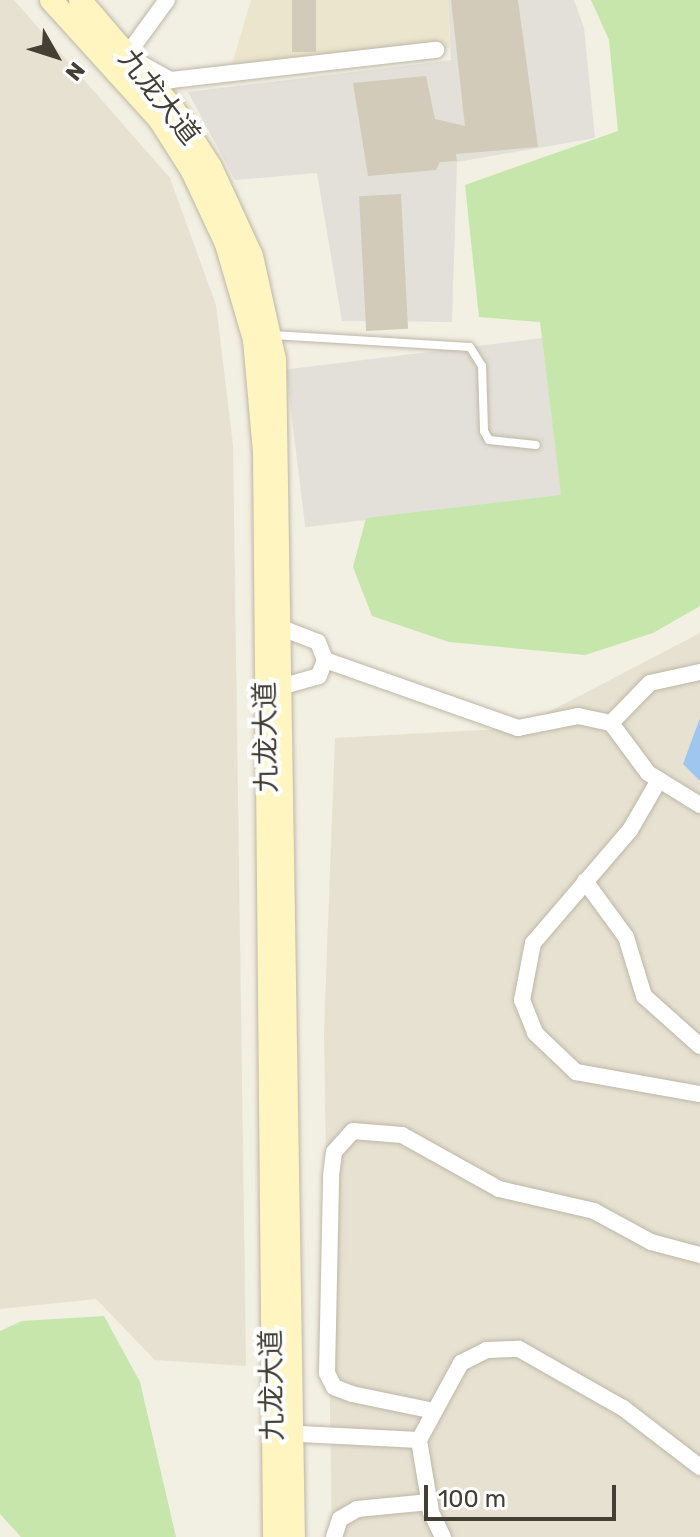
<!DOCTYPE html>
<html>
<head>
<meta charset="utf-8">
<style>
	body { margin:0 }
	#map { position:relative; width:700px; height:1537px; overflow:hidden; background:#f2efe3; font-family:Rubik,"Noto Sans SC",sans-serif }
	div>[style] { position:absolute }
	.residential>* { inset:0; background:#e6e1d1 }
	.industrial>* { inset:0; background:#e3e0d9; transform-origin:0 0 }
	.education>* { inset:0; background:#ebe5cd }
	.green>* { inset:0; background:#c6e6ac }
	.water>* { inset:0; background:#9fc6ef }
	.building>* { inset:0; background:#d3cbb9; transform-origin:0 0 }
	.roads { filter:drop-shadow(0 0 2px #bdb7a6) drop-shadow(0 0 2px #bdb7a6) }
	.lane>* { height:8px; margin:-4px; padding:0 4px; transform-origin:4px; border-radius:4px; background:#fff }
	.street>* { height:16px; margin:-8px; padding:0 8px; transform-origin:8px; border-radius:8px; background:#fff }
	.secondary>* { height:22px; margin:-11px; padding:0 11px; transform-origin:11px; border-radius:11px; background:#fef5c1 }
	span { translate:-50% -50%; white-space:nowrap; text-align:center; line-height:1.15; -webkit-text-stroke:8px #fff; paint-order:stroke }
	.street-label { font-size:28px; color:#433f34 }
	.north { position:absolute; left:16px; top:16px; width:80px; height:80px; -webkit-text-stroke:6px #fff; paint-order:stroke; rotate:129deg; font-size:22px; font-weight:700; line-height:32px; text-align:center; color:#433f34 }
	.north::after { content:''; display:block; margin:auto; width:28px; height:36px; background:#433f34; clip-path:polygon(50% 0,100% 100%,50% 72%,0 100%) }
	.scale { position:absolute; left:424px; top:1485px; width:192px; height:36px; box-sizing:border-box; border:4px solid #433f34; border-top:0; padding-left:10px; font-size:24px; line-height:28px; white-space:nowrap; color:#433f34; -webkit-text-stroke:6px #fff; paint-order:stroke }
</style>
</head>
<body>
<div id="map">
	<div class="residential">
		<div style="clip-path:polygon(0 0,14px 0,170px 178px,216px 305px,233px 445px,246px 1366px,155px 1360px,96px 1299px,0 1309px)"></div>
		<div style="clip-path:polygon(700px 633px,700px 1537px,332px 1537px,324px 1032px,335px 738px,518px 728px)"></div>
	</div>
	<div class="industrial">
		<div style="clip-path:polygon(448px 0,574px 0,584px 28px,595px 138px,457px 162px,452px 322px,342px 321px,317px 173px,235px 180px,188px 92px,451px 60px)"></div>
		<div style="left:542px;top:338px;width:159px;height:258px;rotate:83deg"></div>
	</div>
	<div class="education">
		<div style="clip-path:polygon(251px 0,448px 0,450px 48px,228px 78px)"></div>
	</div>
	<div class="green">
		<div style="clip-path:polygon(591px 0,700px 0,700px 606px,653px 633px,585px 655px,449px 642px,372px 616px,353px 567px,366px 518px,561px 495px,540px 322px,479px 317px,465px 185px,618px 131px,609px 40px)"></div>
		<div style="clip-path:polygon(104px 1316px,140px 1382px,176px 1537px,21px 1537px,0 1514px,0 1331px,22px 1321px)"></div>
	</div>
	<div class="water">
		<div style="clip-path:polygon(700px 718px,700px 781px,683px 764px)"></div>
	</div>
	<div class="building">
		<div style="left:292px;top:0;width:24px;height:52px"></div>
		<div style="clip-path:polygon(451px 0,518px 0,538px 147px,456px 154px,457px 161px,440px 162px,436px 170px,368px 176px,353px 83px,426px 76px,435px 119px,465px 126px)"></div>
		<div style="left:401px;top:194px;width:135px;height:42px;rotate:87deg"></div>
	</div>
	<div class="roads">
		<div class="lane">
			<div style="left:273px;top:335px;width:197px;rotate:3.5deg"></div>
			<div style="left:470px;top:347px;width:22px;rotate:58deg"></div>
			<div style="left:482px;top:366px;width:65px;rotate:88.2deg"></div>
			<div style="left:484px;top:431px;width:10px;rotate:61deg"></div>
			<div style="left:489px;top:440px;width:47px;rotate:6.1deg"></div>
		</div>
		<div class="street">
			<div style="left:138px;top:62px;width:38px;rotate:29deg"></div>
			<div style="left:171px;top:80px;width:267px;rotate:-6.5deg"></div>
			<div style="left:121px;top:63px;width:78px;rotate:-53.9deg"></div>
			<div style="left:284px;top:629px;width:36px;rotate:21deg"></div>
			<div style="left:318px;top:642px;width:19px;rotate:69deg"></div>
			<div style="left:325px;top:660px;width:17px;rotate:111deg"></div>
			<div style="left:319px;top:676px;width:35px;rotate:164deg"></div>
			<div style="left:325px;top:660px;width:205px;rotate:19.4deg"></div>
			<div style="left:518px;top:728px;width:61px;rotate:-11.3deg"></div>
			<div style="left:578px;top:716px;width:34px;rotate:12deg"></div>
			<div style="left:611px;top:723px;width:56px;rotate:-45.7deg"></div>
			<div style="left:650px;top:683px;width:51px;rotate:-12.4deg"></div>
			<div style="left:611px;top:723px;width:62px;rotate:53.5deg"></div>
			<div style="left:648px;top:773px;width:61px;rotate:31.6deg"></div>
			<div style="left:659px;top:780px;width:58px;rotate:120.1deg"></div>
			<div style="left:630px;top:830px;width:149px;rotate:130.6deg"></div>
			<div style="left:533px;top:943px;width:58px;rotate:100.9deg"></div>
			<div style="left:522px;top:1000px;width:35px;rotate:68deg"></div>
			<div style="left:535px;top:1033px;width:57px;rotate:43.6deg"></div>
			<div style="left:576px;top:1072px;width:126px;rotate:10.1deg"></div>
			<div style="left:585px;top:881px;width:69px;rotate:53.8deg"></div>
			<div style="left:626px;top:937px;width:62px;rotate:73deg"></div>
			<div style="left:644px;top:996px;width:75px;rotate:41.8deg"></div>
			<div style="left:434px;top:1411px;width:84px;rotate:-168.3deg"></div>
			<div style="left:352px;top:1394px;width:19px;rotate:-159deg"></div>
			<div style="left:334px;top:1387px;width:16px;rotate:-117deg"></div>
			<div style="left:327px;top:1373px;width:197px;rotate:-88.8deg"></div>
			<div style="left:331px;top:1176px;width:24px;rotate:-83deg"></div>
			<div style="left:334px;top:1152px;width:28px;rotate:-48deg"></div>
			<div style="left:353px;top:1131px;width:49px;rotate:4.7deg"></div>
			<div style="left:402px;top:1135px;width:111px;rotate:29.1deg"></div>
			<div style="left:499px;top:1189px;width:98px;rotate:13deg"></div>
			<div style="left:594px;top:1211px;width:65px;rotate:28.5deg"></div>
			<div style="left:651px;top:1242px;width:51px;rotate:14.9deg"></div>
			<div style="left:281px;top:1433px;width:138px;rotate:2.9deg"></div>
			<div style="left:334px;top:1537px;width:19px;rotate:-72deg"></div>
			<div style="left:340px;top:1519px;width:20px;rotate:-30deg"></div>
			<div style="left:357px;top:1509px;width:73px;rotate:-5.5deg"></div>
			<div style="left:443px;top:1537px;width:28px;rotate:-116deg"></div>
			<div style="left:431px;top:1512px;width:73px;rotate:-99.5deg"></div>
			<div style="left:419px;top:1440px;width:88px;rotate:-61.4deg"></div>
			<div style="left:461px;top:1363px;width:28px;rotate:-27deg"></div>
			<div style="left:486px;top:1350px;width:33px;rotate:-2deg"></div>
			<div style="left:519px;top:1349px;width:120px;rotate:29.6deg"></div>
			<div style="left:623px;top:1408px;width:97px;rotate:37.5deg"></div>
		</div>
		<div class="secondary">
			<div style="left:51px;top:0;width:161px;rotate:47.8deg"></div>
			<div style="left:159px;top:119px;width:62px;rotate:57.6deg"></div>
			<div style="left:192px;top:171px;width:81px;rotate:65deg"></div>
			<div style="left:226px;top:244px;width:100px;rotate:73.7deg"></div>
			<div style="left:254px;top:340px;width:112px;rotate:84.9deg"></div>
			<div style="left:264px;top:452px;width:1085px;rotate:89.47deg"></div>
			<div style="left:80px;top:0;width:143px;rotate:49.3deg"></div>
			<div style="left:173px;top:108px;width:70px;rotate:57.2deg"></div>
			<div style="left:211px;top:167px;width:98px;rotate:65.3deg"></div>
			<div style="left:252px;top:256px;width:107px;rotate:77.5deg"></div>
			<div style="left:275px;top:360px;width:1177px;rotate:89.08deg"></div>
		</div>
	</div>
	<div class="street-label">
		<span style="left:159px;top:97px;rotate:52deg">九龙大道</span>
		<span style="left:266px;top:737px;rotate:-91deg">九龙大道</span>
		<span style="left:272px;top:1385px;rotate:-91deg">九龙大道</span>
	</div>
	<div class="north">N</div>
	<div class="scale">100 m</div>
</div>
</body>
</html>
